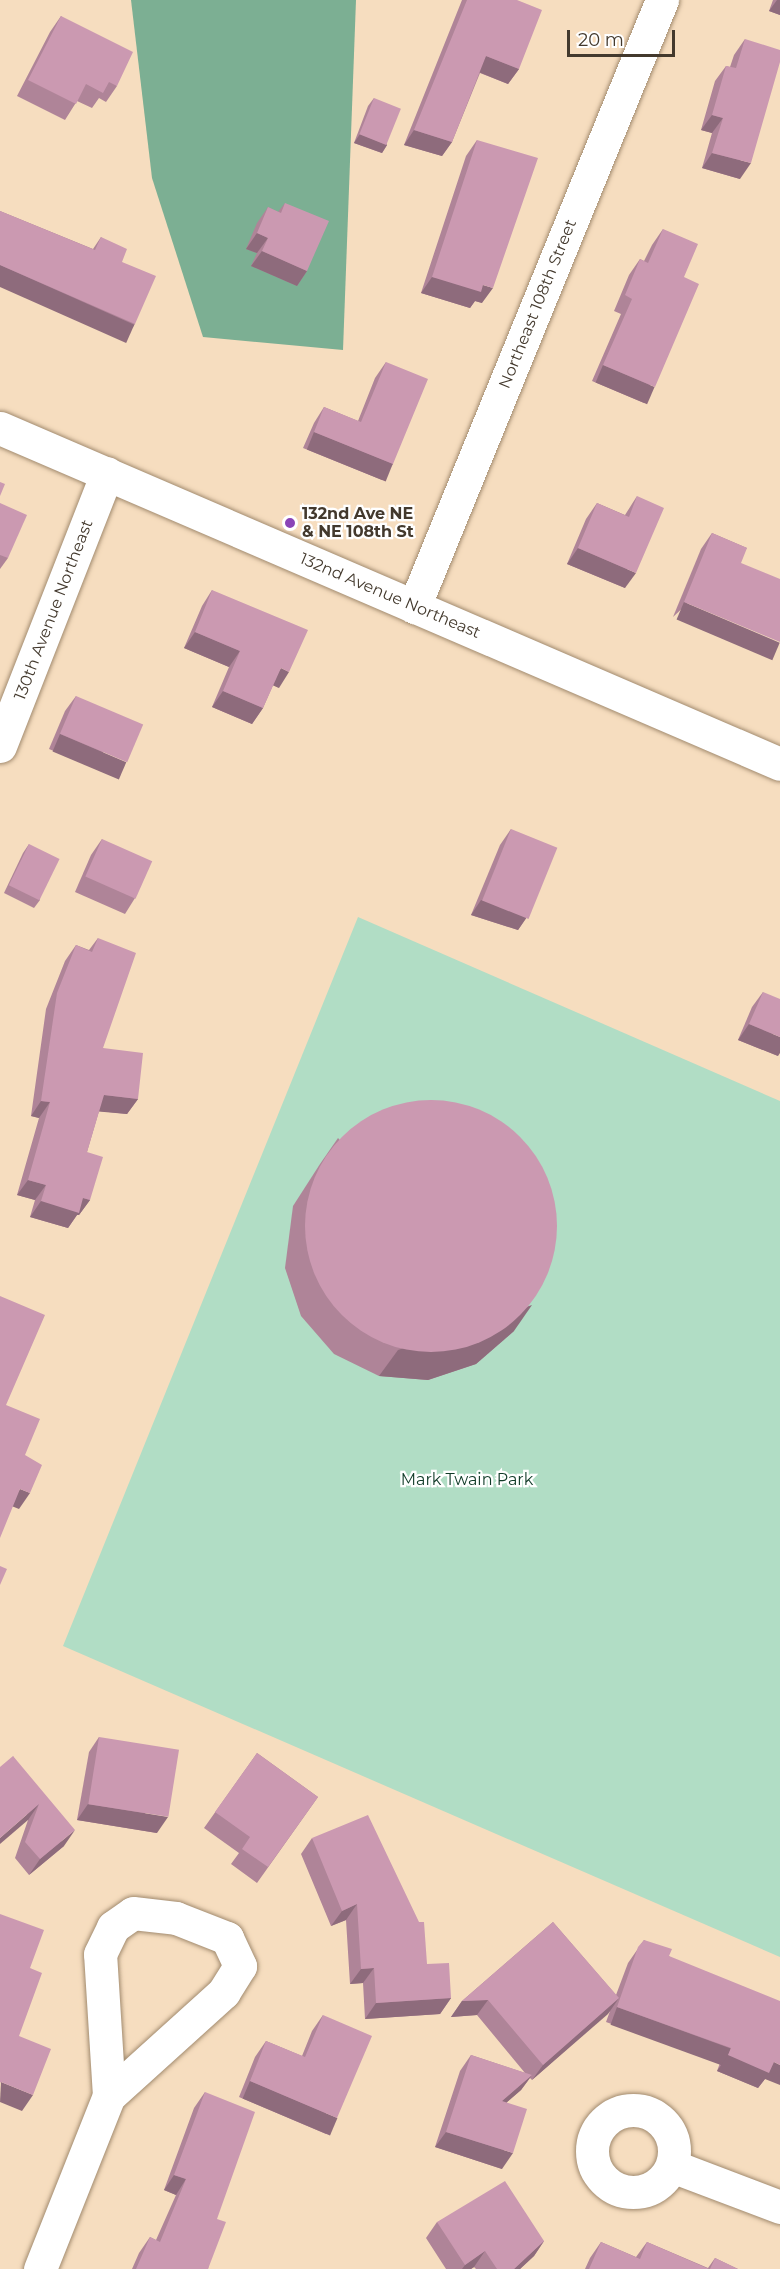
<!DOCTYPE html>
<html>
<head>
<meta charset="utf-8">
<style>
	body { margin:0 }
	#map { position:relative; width:780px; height:2269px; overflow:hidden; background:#f6ddbf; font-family:Montserrat,sans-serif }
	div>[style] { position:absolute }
	.green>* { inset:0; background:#b1ddc5 }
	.forest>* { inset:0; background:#7caf93 }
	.roads { filter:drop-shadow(0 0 2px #a28b6f) drop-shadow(0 0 2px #a28b6f) }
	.minor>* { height:33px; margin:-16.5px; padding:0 16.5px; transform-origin:16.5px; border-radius:16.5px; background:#fff }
	.minor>.ring { margin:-16.5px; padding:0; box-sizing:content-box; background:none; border:33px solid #fff; border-radius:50% }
	.tertiary>* { height:33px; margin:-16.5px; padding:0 16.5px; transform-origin:16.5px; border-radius:16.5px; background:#fff }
	.wall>* { inset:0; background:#af8498 }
	.shaded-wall>* { inset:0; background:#8e6b7c; transform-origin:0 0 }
	.building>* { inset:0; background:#cb99b1; transform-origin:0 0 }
	.round { border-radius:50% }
	.dots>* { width:16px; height:16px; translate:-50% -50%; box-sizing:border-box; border:3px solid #fff; border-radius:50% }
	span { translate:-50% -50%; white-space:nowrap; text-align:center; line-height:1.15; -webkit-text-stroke:4.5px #fff; paint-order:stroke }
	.street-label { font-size:16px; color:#43392d }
	.poi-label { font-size:16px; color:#43392d; font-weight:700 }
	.left { translate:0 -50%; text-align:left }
	.park-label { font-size:16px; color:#0f3a27 }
	.scale { position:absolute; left:567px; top:30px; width:108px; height:27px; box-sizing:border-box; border:3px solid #43392d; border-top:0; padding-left:8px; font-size:18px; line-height:21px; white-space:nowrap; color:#43392d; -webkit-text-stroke:4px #fff; paint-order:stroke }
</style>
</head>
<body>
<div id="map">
	<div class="green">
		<div style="clip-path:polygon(358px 917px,780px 1101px,780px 1957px,63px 1646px)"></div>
	</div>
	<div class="forest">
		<div style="clip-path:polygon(131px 0,356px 0,343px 350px,203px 337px,152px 178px)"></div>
	</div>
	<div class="roads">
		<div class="minor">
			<div style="left:414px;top:607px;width:656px;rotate:-67.78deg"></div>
			<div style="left:0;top:746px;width:293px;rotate:-68.6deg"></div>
			<div class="ring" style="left:592px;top:2110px;width:49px;height:49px"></div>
			<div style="left:672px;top:2166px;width:116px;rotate:20.8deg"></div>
			<div style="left:40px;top:2269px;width:186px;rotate:-68.3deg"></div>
			<div style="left:109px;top:2096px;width:142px;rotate:-93.6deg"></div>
			<div style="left:100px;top:1954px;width:30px;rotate:-64deg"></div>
			<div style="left:113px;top:1927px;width:24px;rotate:-35deg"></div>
			<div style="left:133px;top:1913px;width:43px;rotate:6.6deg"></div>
			<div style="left:176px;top:1918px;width:55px;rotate:21.4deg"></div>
			<div style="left:227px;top:1938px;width:31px;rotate:65deg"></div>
			<div style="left:240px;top:1966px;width:31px;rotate:122deg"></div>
			<div style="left:224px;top:1992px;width:155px;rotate:137.9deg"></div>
		</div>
		<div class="tertiary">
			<div style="left:0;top:428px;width:849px;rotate:23.3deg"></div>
		</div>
	</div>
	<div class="wall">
		<div style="clip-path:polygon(462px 0,517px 0,519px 69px,508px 84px,480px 73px,452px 142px,442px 156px,404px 145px)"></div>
		<div style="clip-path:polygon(773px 0,780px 0,780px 15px,769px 11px)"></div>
		<div style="clip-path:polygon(61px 16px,117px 86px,106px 102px,99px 98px,92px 108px,77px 101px,65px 120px,17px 96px,50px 32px)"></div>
		<div style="clip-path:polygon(745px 39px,740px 179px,702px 168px,712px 133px,701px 130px,715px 81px,726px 66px,730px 67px,734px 55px)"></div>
		<div style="clip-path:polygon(374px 98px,387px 145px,382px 153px,354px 143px,368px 106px)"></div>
		<div style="clip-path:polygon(477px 140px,482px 303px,475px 301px,470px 308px,421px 293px,466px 156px)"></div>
		<div style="clip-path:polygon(285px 203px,307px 271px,297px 286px,251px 266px,257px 253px,246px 249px,257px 223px,268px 207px,278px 212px)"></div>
		<div style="clip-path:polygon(0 211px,93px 249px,101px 237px,122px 262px,135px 324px,124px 339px,0 285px)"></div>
		<div style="clip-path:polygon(663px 229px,684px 277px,644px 403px,592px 381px,621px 314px,614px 311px,629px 275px,640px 259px,644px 261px,652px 245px)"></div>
		<div style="clip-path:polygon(386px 362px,393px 464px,382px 480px,303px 448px,314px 423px,324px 407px,358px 421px,375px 378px)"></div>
		<div style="clip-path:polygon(637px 496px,625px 588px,567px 564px,586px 519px,597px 503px,625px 515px)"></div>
		<div style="clip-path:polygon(0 503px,8px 558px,0 569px)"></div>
		<div style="clip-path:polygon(712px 533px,747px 548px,673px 617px,701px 549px)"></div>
		<div style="clip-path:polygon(212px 590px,279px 688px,273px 685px,263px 708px,252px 724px,212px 707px,229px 667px,184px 648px,202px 606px)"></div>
		<div style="clip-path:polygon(76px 696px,115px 777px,49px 749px,65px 711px)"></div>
		<div style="clip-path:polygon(511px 829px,529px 914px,518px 930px,471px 915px,500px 845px)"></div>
		<div style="clip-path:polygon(102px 839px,135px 898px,125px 914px,75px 892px,91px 855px)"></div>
		<div style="clip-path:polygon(29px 844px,40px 900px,34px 908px,4px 893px,23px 853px)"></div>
		<div style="clip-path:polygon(98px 938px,103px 1048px,138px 1099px,127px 1114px,99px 1111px,87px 1152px,90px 1200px,79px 1215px,77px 1215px,68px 1228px,30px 1217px,35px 1200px,17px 1195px,39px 1118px,31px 1116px,46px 1009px,65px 961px,76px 945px,89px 950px)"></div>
		<div style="clip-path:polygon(763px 992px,778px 1056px,738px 1040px,752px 1007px)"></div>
		<div style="clip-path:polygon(338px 1138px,514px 1331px,476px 1364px,428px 1380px,379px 1376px,334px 1354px,301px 1316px,285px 1268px,293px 1206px,320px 1164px)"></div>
		<div style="clip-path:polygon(99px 1737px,157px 1833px,77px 1820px,89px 1752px)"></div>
		<div style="clip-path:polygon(257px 1753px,318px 1797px,257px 1883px,231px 1864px,239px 1853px,204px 1828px)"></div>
		<div style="clip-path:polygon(13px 1756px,64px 1846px,29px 1875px,15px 1858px,28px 1820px)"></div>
		<div style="clip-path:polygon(312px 1838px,427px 1964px,451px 1998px,440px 2014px,365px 2019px,363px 1983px,350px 1984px,346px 1920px,331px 1926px,301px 1854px)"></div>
		<div style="clip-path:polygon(553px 1922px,616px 1995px,628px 1963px,644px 1940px,669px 1956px,765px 2079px,758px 2088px,717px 2071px,720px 2063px,606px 2022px,610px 2011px,532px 2080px,530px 2078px,521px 2090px,507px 2102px,502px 2169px,435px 2147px,460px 2071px,471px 2055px,525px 2073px,477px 2015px,451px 2017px,462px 2001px)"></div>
		<div style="clip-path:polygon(323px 2015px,326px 2134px,239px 2097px,255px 2057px,266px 2041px,302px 2056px,312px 2031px)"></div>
		<div style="clip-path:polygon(205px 2092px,217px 2219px,208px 2269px,132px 2269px,139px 2253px,150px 2237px,156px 2240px,176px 2195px,164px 2190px,194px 2108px)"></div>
		<div style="clip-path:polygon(437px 2222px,544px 2241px,534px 2256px,520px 2269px,476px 2269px,474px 2267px,471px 2269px,446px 2269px,426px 2238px)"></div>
		<div style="clip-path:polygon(601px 2242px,636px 2257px,647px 2242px,708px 2268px,715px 2258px,738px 2269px,585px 2269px,590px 2258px)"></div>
	</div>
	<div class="shaded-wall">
		<div style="clip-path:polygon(777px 0,780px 0,780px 15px,769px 11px)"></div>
		<div style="clip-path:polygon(486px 56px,519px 69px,508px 84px,476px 71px)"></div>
		<div style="clip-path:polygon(712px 115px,723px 118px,712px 133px,701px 130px)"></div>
		<div style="clip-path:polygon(414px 130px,452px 142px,442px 156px,404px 145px)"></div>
		<div style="clip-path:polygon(360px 134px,387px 145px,382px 153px,354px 143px)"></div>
		<div style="clip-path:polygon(712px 153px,751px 163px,740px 179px,702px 168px)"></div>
		<div style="clip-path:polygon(257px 233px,268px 238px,257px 253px,246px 249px)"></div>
		<div style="clip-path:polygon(262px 251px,307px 271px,297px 286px,251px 266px)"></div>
		<div style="left:0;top:265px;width:147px;height:20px;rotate:24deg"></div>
		<div style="clip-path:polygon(432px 277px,483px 285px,493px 288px,482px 303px,475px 301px,470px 308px,421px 293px)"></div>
		<div style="left:603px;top:365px;width:56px;height:19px;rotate:23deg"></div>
		<div style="left:314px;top:432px;width:85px;height:19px;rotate:22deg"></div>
		<div style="clip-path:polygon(578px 548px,636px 573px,625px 588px,567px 564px)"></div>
		<div style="left:684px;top:602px;width:104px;height:19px;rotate:23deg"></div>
		<div style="clip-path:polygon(195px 632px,240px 651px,229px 667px,184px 648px)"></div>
		<div style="clip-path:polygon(281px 668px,289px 672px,279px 688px,270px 684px)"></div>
		<div style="clip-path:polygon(223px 691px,263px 708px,252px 724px,212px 707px)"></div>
		<div style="left:60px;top:734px;width:72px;height:19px;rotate:23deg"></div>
		<div style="clip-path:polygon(481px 900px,529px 914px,518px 930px,471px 915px)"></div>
		<div style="clip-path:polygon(749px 1024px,780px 1037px,780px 1053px,778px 1056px,738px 1040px)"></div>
		<div style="clip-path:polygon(104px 1095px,138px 1099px,127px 1114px,93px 1111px)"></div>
		<div style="clip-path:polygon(41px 1101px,50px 1102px,39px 1118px,31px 1116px)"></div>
		<div style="clip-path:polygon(28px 1180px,46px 1185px,35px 1200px,17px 1195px)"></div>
		<div style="clip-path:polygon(83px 1198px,90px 1200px,79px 1215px,77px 1215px,68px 1228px,30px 1217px,41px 1201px)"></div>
		<div style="clip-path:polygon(532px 1305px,514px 1331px,476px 1364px,428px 1380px,379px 1376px,398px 1350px)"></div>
		<div style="clip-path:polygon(20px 1489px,30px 1493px,19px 1509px,9px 1505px)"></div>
		<div style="clip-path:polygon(39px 1804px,28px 1820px,0 1844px,0 1838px)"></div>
		<div style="clip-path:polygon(88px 1804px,168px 1817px,157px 1833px,77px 1820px)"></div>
		<div style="clip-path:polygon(75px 1830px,64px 1846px,29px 1875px,40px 1859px)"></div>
		<div style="clip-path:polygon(357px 1904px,346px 1920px,331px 1926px,342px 1911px)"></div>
		<div style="clip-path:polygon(374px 1968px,363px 1983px,350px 1984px,361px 1969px)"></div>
		<div style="clip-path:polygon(451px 1998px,440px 2014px,365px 2019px,376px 2003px)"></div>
		<div style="clip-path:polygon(619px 1998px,608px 2014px,532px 2080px,543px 2065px)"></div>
		<div style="clip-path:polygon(488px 2000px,477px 2015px,451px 2017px,462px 2001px)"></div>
		<div style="left:617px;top:2007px;width:121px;height:19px;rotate:20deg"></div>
		<div style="clip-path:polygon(728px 2055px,774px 2062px,780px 2065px,780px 2085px,765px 2079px,758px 2088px,717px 2071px)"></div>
		<div style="clip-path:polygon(532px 2075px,521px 2090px,491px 2116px,502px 2101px)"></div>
		<div style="left:250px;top:2081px;width:95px;height:19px;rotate:23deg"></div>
		<div style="clip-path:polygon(1px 2082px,33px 2095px,22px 2111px,0 2102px)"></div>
		<div style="clip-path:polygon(446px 2132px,513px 2153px,502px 2169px,435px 2147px)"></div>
		<div style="clip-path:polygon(174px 2175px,186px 2179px,176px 2195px,164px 2190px)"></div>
		<div style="clip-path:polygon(544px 2241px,534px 2256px,520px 2269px,514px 2269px)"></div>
		<div style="clip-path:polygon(485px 2251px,474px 2267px,471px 2269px,462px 2269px,465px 2265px)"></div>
	</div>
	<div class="building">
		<div style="clip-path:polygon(467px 0,517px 0,542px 10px,519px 69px,486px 56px,452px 142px,414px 130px)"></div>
		<div style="clip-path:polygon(61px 16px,133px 52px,117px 86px,109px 82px,103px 93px,86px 84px,76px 104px,28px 80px)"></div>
		<div style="clip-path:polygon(745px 39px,780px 50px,780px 62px,751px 163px,712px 153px,723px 118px,712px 115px,726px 66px,736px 68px)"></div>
		<div style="left:374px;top:98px;width:29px;height:39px;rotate:22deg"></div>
		<div style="clip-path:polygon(477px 140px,538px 158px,493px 288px,483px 285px,481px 292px,432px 277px)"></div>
		<div style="clip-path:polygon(285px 203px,329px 221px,307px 271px,262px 251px,268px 238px,257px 233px,268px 207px,281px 213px)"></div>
		<div style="clip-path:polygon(0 211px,95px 250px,101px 237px,127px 249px,122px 262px,156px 276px,135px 324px,0 265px)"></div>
		<div style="clip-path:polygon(663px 229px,698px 244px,684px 277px,699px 284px,655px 387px,603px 365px,632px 299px,625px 295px,640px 259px,648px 263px)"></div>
		<div style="clip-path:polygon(386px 362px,428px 379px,393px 464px,314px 432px,324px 407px,361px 422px)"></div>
		<div style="clip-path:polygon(0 482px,5px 484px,0 496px)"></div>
		<div style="clip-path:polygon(637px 496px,664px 508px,636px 573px,578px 548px,597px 503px,629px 517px)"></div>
		<div style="clip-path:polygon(0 503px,27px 515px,8px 558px,0 555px)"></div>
		<div style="clip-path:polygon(712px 533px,747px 548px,741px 563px,780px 579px,780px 642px,684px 602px)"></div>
		<div style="clip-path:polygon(212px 590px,308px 630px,289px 672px,281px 668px,263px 708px,223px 691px,240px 651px,195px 632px)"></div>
		<div style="left:76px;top:696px;width:73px;height:41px;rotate:23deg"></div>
		<div style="left:511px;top:829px;width:50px;height:77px;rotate:22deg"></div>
		<div style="left:102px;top:839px;width:55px;height:41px;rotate:24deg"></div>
		<div style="left:29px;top:844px;width:34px;height:46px;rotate:26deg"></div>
		<div style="clip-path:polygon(98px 938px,136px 953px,103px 1048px,143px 1053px,138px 1099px,104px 1095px,87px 1152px,103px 1157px,90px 1200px,83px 1198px,79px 1213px,41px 1201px,46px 1185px,28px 1180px,50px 1102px,41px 1101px,57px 993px,76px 945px,92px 952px)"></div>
		<div style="clip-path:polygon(763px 992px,780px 999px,780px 1037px,749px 1024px)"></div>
		<div class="round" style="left:305px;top:1100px;width:252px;height:252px"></div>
		<div style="clip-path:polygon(0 1296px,45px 1315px,6px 1405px,40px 1419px,25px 1455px,42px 1465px,30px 1493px,20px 1489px,0 1538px)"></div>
		<div style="clip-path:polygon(0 1566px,7px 1569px,0 1585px)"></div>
		<div style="left:99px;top:1737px;width:81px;height:68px;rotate:9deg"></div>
		<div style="clip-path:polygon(257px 1753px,318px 1797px,268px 1867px,242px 1849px,250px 1837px,215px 1812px)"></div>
		<div style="clip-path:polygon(13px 1756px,75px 1830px,40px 1859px,25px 1842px,39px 1804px,0 1838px,0 1767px)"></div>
		<div style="clip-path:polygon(368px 1815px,419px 1922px,424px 1922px,427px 1964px,449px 1963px,451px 1998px,376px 2003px,374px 1968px,361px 1969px,357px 1904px,342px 1911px,312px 1838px)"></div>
		<div style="clip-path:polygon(0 1914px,44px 1930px,30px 1968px,42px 1973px,19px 2036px,51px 2049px,33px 2095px,1px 2082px,0 2083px)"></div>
		<div style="clip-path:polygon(553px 1922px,619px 1998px,543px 2065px,488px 2000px,462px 2001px)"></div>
		<div style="clip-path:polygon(644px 1940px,672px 1949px,669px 1956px,780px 2001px,780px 2065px,774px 2062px,769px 2073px,728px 2055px,731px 2048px,617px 2007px,638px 1947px)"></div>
		<div style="clip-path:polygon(323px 2015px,372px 2036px,337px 2118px,250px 2081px,266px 2041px,305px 2057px)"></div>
		<div style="clip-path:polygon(471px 2055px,532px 2075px,502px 2101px,527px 2109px,513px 2153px,446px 2132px)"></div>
		<div style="clip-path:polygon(205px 2092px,255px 2112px,217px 2219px,226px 2222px,208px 2269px,136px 2269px,150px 2237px,160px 2242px,186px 2179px,174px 2175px)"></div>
		<div style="clip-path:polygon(505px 2181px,544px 2241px,514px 2269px,497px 2269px,485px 2251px,465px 2265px,437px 2222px)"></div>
		<div style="clip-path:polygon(601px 2242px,640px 2259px,647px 2242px,709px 2269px,589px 2269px)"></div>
		<div style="clip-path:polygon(715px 2258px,738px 2269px,710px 2269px)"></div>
	</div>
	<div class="dots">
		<div style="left:290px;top:523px;background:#8a44b7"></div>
	</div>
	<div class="street-label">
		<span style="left:538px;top:304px;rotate:-68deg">Northeast 108th Street</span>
		<span style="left:390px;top:596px;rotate:23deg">132nd Avenue Northeast</span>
		<span style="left:54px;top:610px;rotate:-69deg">130th Avenue Northeast</span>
	</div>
	<div class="poi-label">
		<span class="left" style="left:302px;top:523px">132nd Ave NE<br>&amp; NE 108th St</span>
	</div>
	<div class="park-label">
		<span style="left:467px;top:1480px">Mark Twain Park</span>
	</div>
	<div class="scale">20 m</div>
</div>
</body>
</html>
